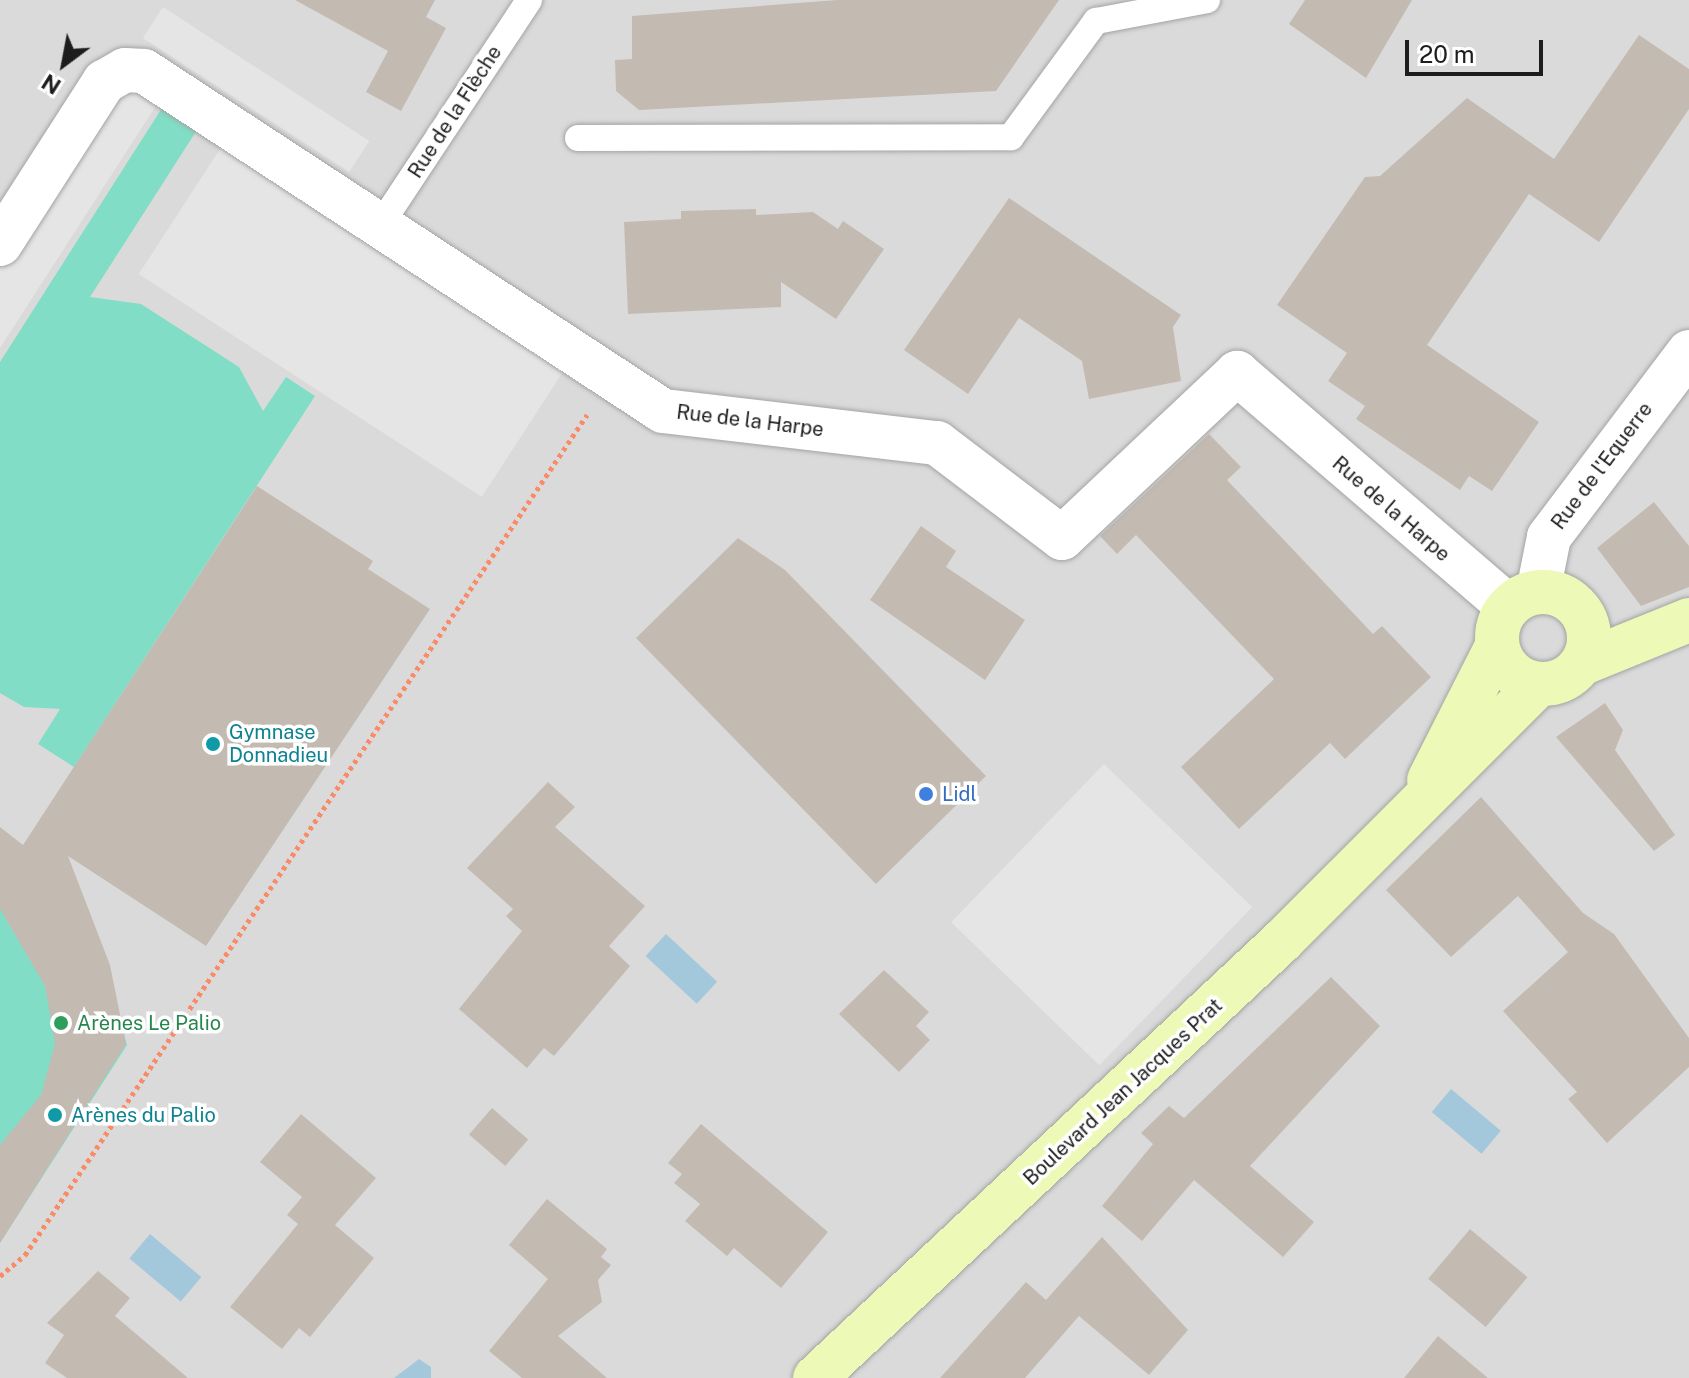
<!DOCTYPE html>
<html>
<head>
<meta charset="utf-8">
<style>
	body { margin:0 }
	#map { position:relative; width:1689px; height:1378px; overflow:hidden; background:#eeece3; font-family:"Public Sans",sans-serif }
	div>[style] { position:absolute }
	.residential>* { inset:0; background:#dbdada; transform-origin:0 0 }
	.pitch>* { inset:0; background:#81ddc5 }
	.parking>* { inset:0; background:#e5e5e5; transform-origin:0 0 }
	.water>* { inset:0; background:#a3c8dc; transform-origin:0 0 }
	.building>* { inset:0; background:#c3bbb2; transform-origin:0 0 }
	.path>* { height:5px; margin-top:-2.5px; transform-origin:0; background:repeating-linear-gradient(90deg,#f98b69 0 4px,transparent 0 8px) }
	.roads { filter:drop-shadow(0 0 2px #a4a4a4) drop-shadow(0 0 2px #a4a4a4) }
	.service>* { height:26px; margin:-13px; padding:0 13px; transform-origin:13px; border-radius:13px; background:#fff }
	.minor>* { height:44px; margin:-22px; padding:0 22px; transform-origin:22px; border-radius:22px; background:#fff }
	.secondary>* { height:44px; margin:-22px; padding:0 22px; transform-origin:22px; border-radius:22px; background:#edf9b6 }
	.secondary>.ring { margin:-22px; padding:0; box-sizing:content-box; background:none; border:44px solid #edf9b6; border-radius:50% }
	.dots>* { width:22px; height:22px; translate:-50% -50%; box-sizing:border-box; border:4px solid #fff; border-radius:50% }
	span { translate:-50% -50%; white-space:nowrap; text-align:center; line-height:1.15; -webkit-text-stroke:7px #fff; paint-order:stroke }
	.street-label { font-size:20px; color:#1d1d1d }
	.culture-label { font-size:20px; color:#0d838f }
	.left { translate:0 -50%; text-align:left }
	.shop-label { font-size:20px; color:#366cbe }
	.leisure-label { font-size:20px; color:#27864d }
	.north { position:absolute; left:24px; top:24px; width:80px; height:80px; -webkit-text-stroke:6px #fff; paint-order:stroke; rotate:212deg; font-size:22px; font-weight:700; line-height:32px; text-align:center; color:#1d1d1d }
	.north::after { content:''; display:block; margin:auto; width:28px; height:36px; background:#1d1d1d; clip-path:polygon(50% 0,100% 100%,50% 72%,0 100%) }
	.scale { position:absolute; left:1405px; top:40px; width:138px; height:36px; box-sizing:border-box; border:4px solid #1d1d1d; border-top:0; padding-left:10px; font-size:24px; line-height:28px; white-space:nowrap; color:#1d1d1d; -webkit-text-stroke:6px #fff; paint-order:stroke }
</style>
</head>
<body>
<div id="map">
	<div class="residential">
		<div style="left:0;top:0;width:1689px;height:1378px"></div>
	</div>
	<div class="pitch">
		<div style="clip-path:polygon(162px 108px,197px 130px,90px 297px,141px 304px,239px 367px,263px 411px,286px 377px,315px 396px,74px 767px,38px 744px,60px 709px,24px 707px,0 693px,0 362px)"></div>
		<div style="clip-path:polygon(0 829px,62px 876px,96px 930px,127px 1045px,0 1243px)"></div>
	</div>
	<div class="parking">
		<div style="left:163px;top:7px;width:246px;height:37px;rotate:33deg"></div>
		<div style="clip-path:polygon(125px 70px,168px 87px,0 348px,0 263px)"></div>
		<div style="left:233px;top:129px;width:409px;height:173px;rotate:33deg"></div>
		<div style="left:1104px;top:764px;width:206px;height:220px;rotate:44deg"></div>
	</div>
	<div class="water">
		<div style="left:666px;top:934px;width:70px;height:30px;rotate:43deg"></div>
		<div style="left:1451px;top:1089px;width:65px;height:30px;rotate:40deg"></div>
		<div style="left:150px;top:1234px;width:67px;height:32px;rotate:40deg"></div>
		<div style="clip-path:polygon(419px 1359px,431px 1367px,431px 1378px,394px 1378px)"></div>
	</div>
	<div class="building">
		<div style="clip-path:polygon(295px 0,435px 0,426px 17px,446px 28px,401px 111px,366px 92px,388px 51px)"></div>
		<div style="clip-path:polygon(837px 0,1059px 0,996px 91px,639px 110px,616px 91px,615px 60px,632px 59px,632px 16px)"></div>
		<div style="clip-path:polygon(1305px 0,1412px 0,1366px 78px,1289px 24px)"></div>
		<div style="clip-path:polygon(1639px 35px,1689px 69px,1689px 109px,1599px 242px,1529px 194px,1427px 345px,1539px 422px,1492px 491px,1469px 476px,1460px 490px,1356px 419px,1365px 406px,1328px 381px,1347px 353px,1277px 305px,1365px 177px,1380px 176px,1467px 98px,1554px 159px)"></div>
		<div style="clip-path:polygon(1009px 198px,1181px 315px,1173px 327px,1181px 381px,1089px 399px,1082px 361px,1019px 318px,968px 394px,904px 350px)"></div>
		<div style="clip-path:polygon(756px 209px,756px 215px,813px 212px,838px 229px,843px 221px,884px 249px,836px 319px,781px 282px,781px 307px,628px 314px,624px 222px,681px 219px,681px 211px)"></div>
		<div style="clip-path:polygon(1209px 434px,1241px 467px,1227px 480px,1373px 634px,1382px 626px,1431px 677px,1345px 759px,1330px 743px,1239px 829px,1181px 767px,1274px 679px,1136px 535px,1117px 554px,1100px 536px)"></div>
		<div style="clip-path:polygon(257px 486px,373px 561px,368px 569px,430px 609px,206px 946px,68px 856px,110px 965px,126px 1044px,0 1243px,0 1145px,41px 1095px,55px 1044px,45px 986px,0 909px,0 827px,23px 845px)"></div>
		<div style="clip-path:polygon(1654px 502px,1689px 546px,1689px 587px,1641px 606px,1597px 548px)"></div>
		<div style="clip-path:polygon(921px 526px,956px 551px,946px 567px,1025px 620px,985px 680px,870px 600px)"></div>
		<div style="clip-path:polygon(738px 538px,785px 570px,986px 776px,876px 884px,636px 638px)"></div>
		<div style="clip-path:polygon(1605px 703px,1623px 730px,1615px 750px,1675px 835px,1654px 851px,1556px 737px)"></div>
		<div style="clip-path:polygon(548px 782px,575px 807px,555px 827px,645px 906px,609px 946px,630px 966px,554px 1056px,544px 1048px,527px 1068px,459px 1009px,522px 931px,506px 916px,513px 909px,467px 868px)"></div>
		<div style="clip-path:polygon(1481px 797px,1583px 913px,1614px 934px,1689px 1038px,1689px 1067px,1607px 1143px,1568px 1099px,1577px 1092px,1503px 1011px,1568px 952px,1518px 896px,1451px 957px,1386px 890px)"></div>
		<div style="clip-path:polygon(884px 970px,929px 1012px,916px 1026px,930px 1040px,899px 1072px,839px 1014px)"></div>
		<div style="clip-path:polygon(1331px 977px,1380px 1026px,1250px 1166px,1314px 1222px,1283px 1257px,1194px 1180px,1142px 1241px,1102px 1206px,1153px 1144px,1141px 1133px,1169px 1106px,1184px 1118px)"></div>
		<div style="left:492px;top:1108px;width:48px;height:35px;rotate:41deg"></div>
		<div style="clip-path:polygon(301px 1114px,376px 1178px,335px 1225px,374px 1258px,310px 1337px,299px 1328px,282px 1349px,230px 1307px,298px 1224px,287px 1215px,302px 1197px,260px 1162px)"></div>
		<div style="clip-path:polygon(701px 1124px,828px 1232px,781px 1288px,734px 1248px,727px 1256px,685px 1221px,700px 1204px,674px 1183px,682px 1174px,668px 1163px)"></div>
		<div style="clip-path:polygon(547px 1199px,607px 1249px,601px 1257px,611px 1265px,598px 1280px,602px 1302px,558px 1336px,607px 1378px,522px 1378px,489px 1351px,548px 1279px,509px 1245px)"></div>
		<div style="left:1470px;top:1229px;width:75px;height:65px;rotate:40deg"></div>
		<div style="clip-path:polygon(1102px 1237px,1188px 1330px,1149px 1375px,1079px 1316px,1025px 1378px,940px 1378px,1026px 1282px,1046px 1300px)"></div>
		<div style="clip-path:polygon(98px 1271px,130px 1298px,115px 1316px,188px 1378px,67px 1378px,45px 1363px,64px 1335px,47px 1323px)"></div>
		<div style="clip-path:polygon(1438px 1336px,1488px 1378px,1404px 1378px)"></div>
	</div>
	<div class="path">
		<div style="left:0;top:1276px;width:33px;rotate:-40deg"></div>
		<div style="left:25px;top:1255px;width:1011px;rotate:-56.22deg"></div>
	</div>
	<div class="roads">
		<div class="service">
			<div style="left:578px;top:138px;width:433px;rotate:-0.1deg"></div>
			<div style="left:1011px;top:137px;width:144px;rotate:-53.8deg"></div>
			<div style="left:1096px;top:21px;width:113px;rotate:-10.7deg"></div>
			<div style="left:381px;top:224px;width:268px;rotate:-56.5deg"></div>
		</div>
		<div class="minor">
			<div style="left:0;top:244px;width:193px;rotate:-57.3deg"></div>
			<div style="left:104px;top:82px;width:24px;rotate:-30deg"></div>
			<div style="left:125px;top:70px;width:19px;rotate:3deg"></div>
			<div style="left:144px;top:71px;width:620px;rotate:33.23deg"></div>
			<div style="left:663px;top:411px;width:276px;rotate:6.7deg"></div>
			<div style="left:937px;top:443px;width:157px;rotate:37.2deg"></div>
			<div style="left:1062px;top:538px;width:241px;rotate:-43.3deg"></div>
			<div style="left:1237px;top:373px;width:357px;rotate:40.7deg"></div>
			<div style="left:1538px;top:592px;width:56px;rotate:-78.7deg"></div>
			<div style="left:1549px;top:537px;width:232px;rotate:-52.9deg"></div>
		</div>
		<div class="secondary">
			<div class="ring" style="left:1497px;top:592px;width:48px;height:48px"></div>
			<div style="left:1583px;top:663px;width:114px;rotate:-22.1deg"></div>
			<div style="left:1429px;top:780px;width:150px;rotate:-63.1deg"></div>
			<div style="left:815px;top:1378px;width:640px;rotate:-43.1deg"></div>
			<div style="left:1282px;top:941px;width:362px;rotate:-45deg"></div>
		</div>
	</div>
	<div class="dots">
		<div style="left:213px;top:744px;background:#0f9aa8"></div>
		<div style="left:926px;top:794px;background:#3f7fe0"></div>
		<div style="left:61px;top:1023px;background:#2e9e5b"></div>
		<div style="left:55px;top:1115px;background:#0f9aa8"></div>
	</div>
	<div class="street-label">
		<span style="left:455px;top:112px;rotate:-57deg">Rue de la Flèche</span>
		<span style="left:750px;top:421px;rotate:7deg">Rue de la Harpe</span>
		<span style="left:1602px;top:466px;rotate:-53deg">Rue de l'Equerre</span>
		<span style="left:1391px;top:509px;rotate:41deg">Rue de la Harpe</span>
		<span style="left:1123px;top:1092px;rotate:-43deg">Boulevard Jean Jacques Prat</span>
	</div>
	<div class="culture-label">
		<span class="left" style="left:229px;top:744px">Gymnase<br>Donnadieu</span>
		<span class="left" style="left:71px;top:1115px">Arènes du Palio</span>
	</div>
	<div class="shop-label">
		<span class="left" style="left:942px;top:794px">Lidl</span>
	</div>
	<div class="leisure-label">
		<span class="left" style="left:77px;top:1023px">Arènes Le Palio</span>
	</div>
	<div class="north">N</div>
	<div class="scale">20 m</div>
</div>
</body>
</html>
